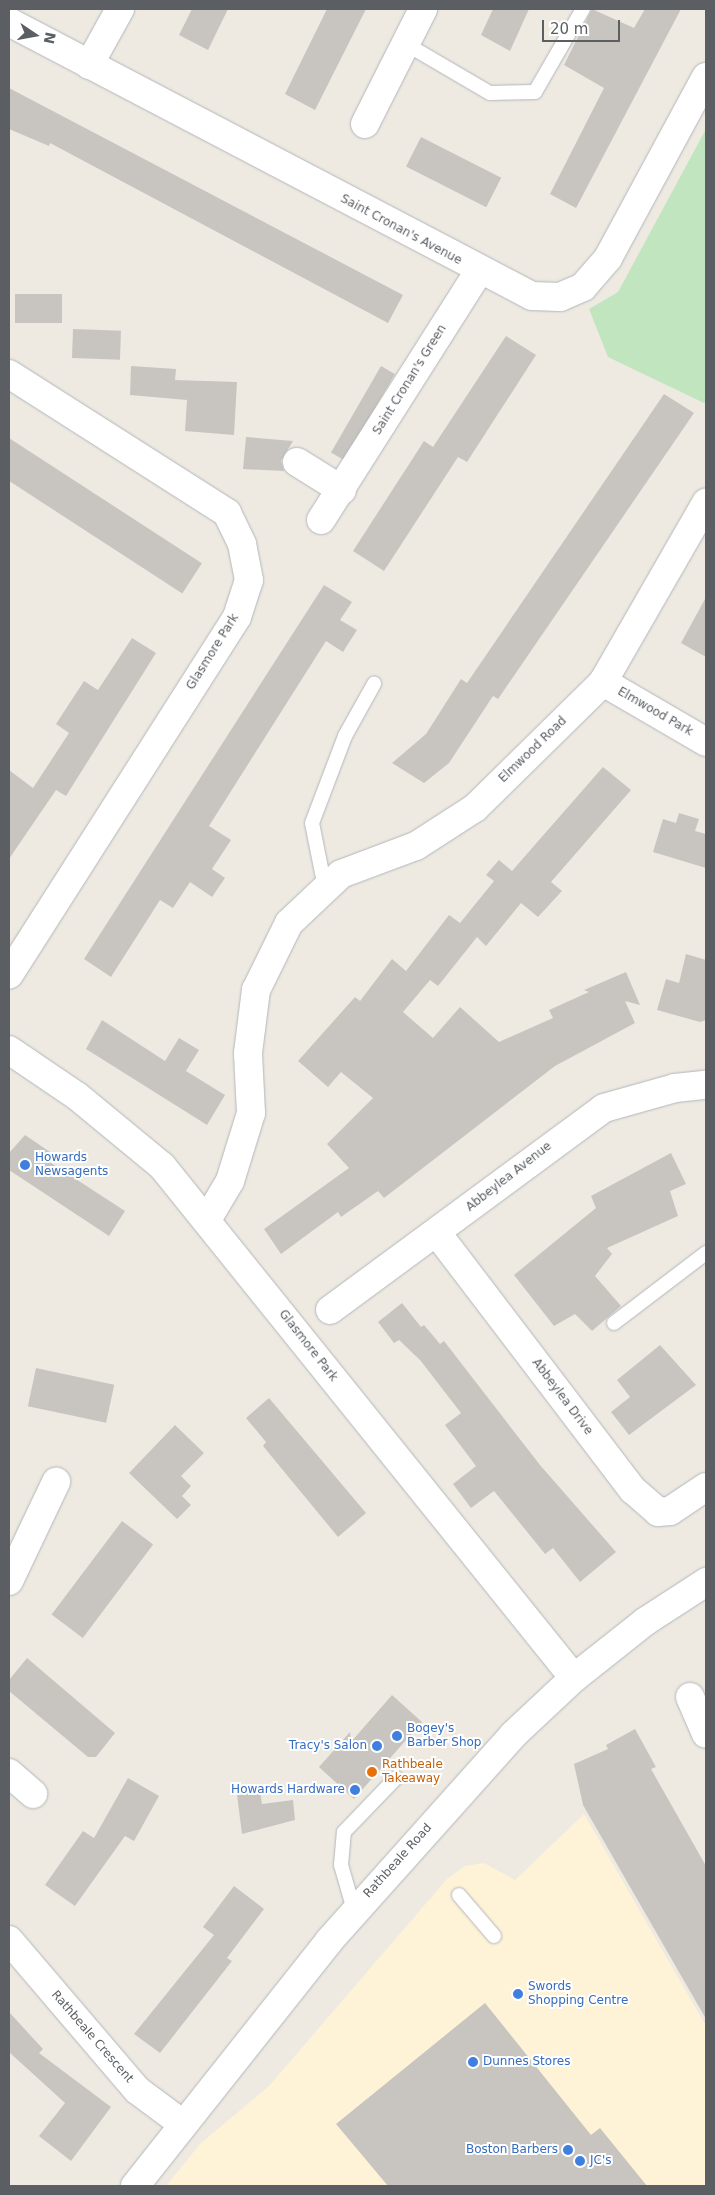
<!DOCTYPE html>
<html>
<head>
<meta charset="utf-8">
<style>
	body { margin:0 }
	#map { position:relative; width:715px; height:2195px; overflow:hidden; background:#eeeae2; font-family:"DejaVu Sans",sans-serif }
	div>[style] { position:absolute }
	.commercial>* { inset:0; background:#fef2d7 }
	.green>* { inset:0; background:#c1e5bf }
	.building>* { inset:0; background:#c8c5c0; transform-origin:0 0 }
	.roads { filter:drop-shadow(0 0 1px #b3b6ba) drop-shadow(0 0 1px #b3b6ba) }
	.service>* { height:14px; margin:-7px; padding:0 7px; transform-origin:7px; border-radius:7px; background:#fff }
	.minor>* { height:28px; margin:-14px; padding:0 14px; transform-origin:14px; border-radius:14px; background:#fff }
	.secondary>* { height:28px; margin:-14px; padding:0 14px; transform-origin:14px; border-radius:14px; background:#fff }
	.dots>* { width:14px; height:14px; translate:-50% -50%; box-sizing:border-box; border:2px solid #fff; border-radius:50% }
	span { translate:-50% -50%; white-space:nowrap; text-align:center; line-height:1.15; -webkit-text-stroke:4px #fff; paint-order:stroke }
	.street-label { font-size:12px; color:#5b5f63 }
	.shop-label { font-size:12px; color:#366cbe }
	.left { translate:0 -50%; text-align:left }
	.right { translate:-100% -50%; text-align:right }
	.food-label { font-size:12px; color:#c56008 }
	.frame { position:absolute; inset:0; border:10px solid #5b5f63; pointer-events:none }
	.north { position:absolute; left:10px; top:10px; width:50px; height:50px; -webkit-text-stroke:4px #fff; paint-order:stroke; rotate:102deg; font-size:14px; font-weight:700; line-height:20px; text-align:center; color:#5b5f63 }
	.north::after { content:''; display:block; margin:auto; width:18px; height:22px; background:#5b5f63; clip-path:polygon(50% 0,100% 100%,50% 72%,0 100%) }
	.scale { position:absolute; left:542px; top:20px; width:78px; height:22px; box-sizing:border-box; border:2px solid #5b5f63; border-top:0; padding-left:6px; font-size:15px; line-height:18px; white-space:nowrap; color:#5b5f63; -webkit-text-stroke:4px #fff; paint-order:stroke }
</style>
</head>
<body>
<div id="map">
	<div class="commercial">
		<div style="clip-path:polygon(584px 1814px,706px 2026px,706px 2186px,166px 2186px,200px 2144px,269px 2086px,447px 1879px,465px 1866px,484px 1863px,515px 1880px)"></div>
	</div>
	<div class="green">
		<div style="clip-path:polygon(706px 129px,706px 404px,608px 357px,589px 309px,618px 292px)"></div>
	</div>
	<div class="building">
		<div style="clip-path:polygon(192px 9px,228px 9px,208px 50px,179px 35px)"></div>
		<div style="clip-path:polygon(327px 9px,366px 9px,315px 110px,285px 94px)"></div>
		<div style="clip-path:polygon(493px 9px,529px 9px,510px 51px,481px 35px)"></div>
		<div style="clip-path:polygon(592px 9px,634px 28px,645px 9px,681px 9px,576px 208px,550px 194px,604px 88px,564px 65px)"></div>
		<div style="clip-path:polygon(9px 88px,403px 295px,388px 323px,50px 143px,49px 146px,9px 129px)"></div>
		<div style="left:421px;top:137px;width:90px;height:33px;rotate:27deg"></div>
		<div style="left:15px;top:294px;width:47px;height:29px"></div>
		<div style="left:73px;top:329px;width:48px;height:29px;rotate:2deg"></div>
		<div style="clip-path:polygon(506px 336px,536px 355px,467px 462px,458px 457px,384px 571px,353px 551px,424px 441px,433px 447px)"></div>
		<div style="clip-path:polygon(131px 366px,176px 369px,175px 380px,237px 382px,234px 435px,185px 431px,187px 400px,130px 395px)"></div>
		<div style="left:381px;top:366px;width:16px;height:100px;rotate:30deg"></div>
		<div style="clip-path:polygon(664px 394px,694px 413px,498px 699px,493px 696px,449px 763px,424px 783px,392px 763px,426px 734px,461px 679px,467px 683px)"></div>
		<div style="clip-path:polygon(246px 437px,293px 441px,281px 461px,284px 471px,243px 469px)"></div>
		<div style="left:9px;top:438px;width:230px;height:36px;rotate:33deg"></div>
		<div style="clip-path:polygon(324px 585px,352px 602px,340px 620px,357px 630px,343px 652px,326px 641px,209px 826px,231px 840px,212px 869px,225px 878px,212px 897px,190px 882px,173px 908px,160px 900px,111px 977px,84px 959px)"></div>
		<div style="clip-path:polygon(706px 597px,706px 657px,681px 643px)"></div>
		<div style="clip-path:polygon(132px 638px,156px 653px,66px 796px,56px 790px,9px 859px,9px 770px,33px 788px,69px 733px,56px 724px,84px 681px,98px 690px)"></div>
		<div style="clip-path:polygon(603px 767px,631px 790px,551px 882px,562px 891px,538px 917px,521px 903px,486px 946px,477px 937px,438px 986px,430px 980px,403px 1012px,433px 1038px,460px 1007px,499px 1042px,553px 1018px,549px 1010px,589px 992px,584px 990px,626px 972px,640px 1005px,625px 1001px,635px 1023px,555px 1066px,384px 1198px,378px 1191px,341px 1217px,338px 1212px,281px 1254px,264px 1229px,349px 1168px,327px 1144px,373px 1098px,341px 1072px,328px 1087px,298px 1061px,355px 997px,360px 1001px,392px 959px,406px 971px,449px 915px,460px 923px,494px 881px,486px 875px,499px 860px,512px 871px)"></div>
		<div style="clip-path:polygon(679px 813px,699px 819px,695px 831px,706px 834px,706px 868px,653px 852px,663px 819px,676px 823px)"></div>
		<div style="clip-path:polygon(686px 954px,706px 960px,706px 1020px,700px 1022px,657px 1010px,666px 979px,679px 983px)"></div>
		<div style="clip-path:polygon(102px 1020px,165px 1061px,179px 1038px,199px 1050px,186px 1071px,225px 1095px,207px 1125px,86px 1049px)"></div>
		<div style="clip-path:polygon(25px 1135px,50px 1152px,45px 1159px,125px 1211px,109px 1236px,9px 1170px,9px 1153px)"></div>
		<div style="clip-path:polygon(671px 1153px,686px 1184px,670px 1191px,678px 1216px,607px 1248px,612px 1254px,595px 1276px,621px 1306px,592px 1331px,575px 1314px,554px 1326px,514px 1275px,596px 1208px,591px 1196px)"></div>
		<div style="clip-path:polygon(402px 1303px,421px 1327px,424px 1325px,440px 1344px,444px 1341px,540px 1465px,616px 1552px,580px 1582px,553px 1548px,545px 1554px,494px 1491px,471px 1508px,453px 1484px,476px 1466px,445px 1425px,461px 1413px,420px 1360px,399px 1340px,394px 1343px,378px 1322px)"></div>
		<div style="clip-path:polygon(660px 1345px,696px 1385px,629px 1435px,611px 1412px,630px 1397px,617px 1380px)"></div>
		<div style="left:36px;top:1368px;width:80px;height:39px;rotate:12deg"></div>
		<div style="clip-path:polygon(269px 1398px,366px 1513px,338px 1537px,263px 1446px,266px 1442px,246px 1418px)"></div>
		<div style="clip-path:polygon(175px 1425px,204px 1453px,181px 1476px,191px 1486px,182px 1496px,191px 1505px,177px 1519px,129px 1473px)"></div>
		<div style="left:122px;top:1521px;width:39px;height:117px;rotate:37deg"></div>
		<div style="clip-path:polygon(27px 1658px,115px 1733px,96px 1757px,88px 1757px,9px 1691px,9px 1680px)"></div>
		<div style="clip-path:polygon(392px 1695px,422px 1722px,354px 1799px,319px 1767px,350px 1732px,351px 1742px)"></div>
		<div style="clip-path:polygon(635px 1729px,656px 1767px,651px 1769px,706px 1866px,706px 2019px,583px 1805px,574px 1764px,608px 1749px,606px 1745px)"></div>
		<div style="clip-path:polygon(128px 1778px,159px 1796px,134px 1841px,125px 1836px,75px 1906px,45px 1885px,83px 1831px,94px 1838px)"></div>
		<div style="clip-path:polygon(259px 1784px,262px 1804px,293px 1800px,295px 1820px,242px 1834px,236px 1787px)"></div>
		<div style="clip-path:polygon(234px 1886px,264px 1909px,227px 1958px,232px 1961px,160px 2053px,134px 2034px,214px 1935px,203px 1927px)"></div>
		<div style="clip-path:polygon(485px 2003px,591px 2135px,600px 2128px,647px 2186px,388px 2186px,336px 2124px)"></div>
		<div style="clip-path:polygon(9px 2012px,43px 2049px,39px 2053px,111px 2107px,71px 2161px,39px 2136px,65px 2103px,9px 2052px)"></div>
	</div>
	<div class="roads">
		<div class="service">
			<div style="left:406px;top:44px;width:97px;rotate:30.3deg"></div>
			<div style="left:490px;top:93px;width:45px;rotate:-1.3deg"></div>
			<div style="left:535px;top:92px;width:96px;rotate:-60deg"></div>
			<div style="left:325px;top:888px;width:66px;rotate:-101.3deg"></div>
			<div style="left:312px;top:823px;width:93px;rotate:-69.2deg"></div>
			<div style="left:345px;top:736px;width:60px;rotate:-60.9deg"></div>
			<div style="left:614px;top:1323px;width:116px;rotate:-37.3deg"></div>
			<div style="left:459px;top:1895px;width:54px;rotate:49.5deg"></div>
			<div style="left:354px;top:1910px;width:47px;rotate:-106.1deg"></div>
			<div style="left:341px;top:1865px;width:33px;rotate:-85deg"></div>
			<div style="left:344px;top:1832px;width:75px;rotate:-46.1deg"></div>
		</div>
		<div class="minor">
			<div style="left:9px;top:22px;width:590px;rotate:27.65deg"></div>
			<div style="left:532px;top:296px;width:28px;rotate:2deg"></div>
			<div style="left:560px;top:297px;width:25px;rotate:-23deg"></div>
			<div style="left:583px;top:287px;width:38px;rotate:-49deg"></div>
			<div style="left:608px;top:258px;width:206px;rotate:-61.6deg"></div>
			<div style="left:89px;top:65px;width:64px;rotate:-61deg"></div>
			<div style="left:365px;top:124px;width:129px;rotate:-63.2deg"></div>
			<div style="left:9px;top:374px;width:259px;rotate:32.5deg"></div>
			<div style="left:227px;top:513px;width:34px;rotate:64deg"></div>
			<div style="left:242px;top:544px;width:37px;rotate:79deg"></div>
			<div style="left:249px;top:580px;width:39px;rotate:108deg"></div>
			<div style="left:237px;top:617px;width:424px;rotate:122.5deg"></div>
			<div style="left:297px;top:462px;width:53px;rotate:31.9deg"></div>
			<div style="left:321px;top:520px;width:295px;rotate:-57.6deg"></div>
			<div style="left:603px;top:682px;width:119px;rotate:30.2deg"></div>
			<div style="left:9px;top:1050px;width:82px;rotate:34.1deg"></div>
			<div style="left:77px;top:1096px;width:110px;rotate:39.5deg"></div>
			<div style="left:162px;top:1166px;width:657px;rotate:51.18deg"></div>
			<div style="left:208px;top:1218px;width:43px;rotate:-59.3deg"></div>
			<div style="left:230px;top:1181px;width:71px;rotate:-72.8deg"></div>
			<div style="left:251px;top:1113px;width:60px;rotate:-92.9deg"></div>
			<div style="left:248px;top:1053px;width:64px;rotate:-82.8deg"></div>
			<div style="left:256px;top:990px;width:75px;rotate:-63.8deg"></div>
			<div style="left:289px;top:923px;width:71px;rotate:-43.3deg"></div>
			<div style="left:341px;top:874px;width:80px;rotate:-20.5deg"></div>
			<div style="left:416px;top:846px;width:70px;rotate:-32.8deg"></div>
			<div style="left:475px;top:808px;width:180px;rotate:-44.5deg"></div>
			<div style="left:603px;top:682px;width:207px;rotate:-60.1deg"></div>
			<div style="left:437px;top:1233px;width:323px;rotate:52.7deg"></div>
			<div style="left:633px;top:1490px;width:33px;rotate:41deg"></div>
			<div style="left:658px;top:1512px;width:12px;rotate:-5deg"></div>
			<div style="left:670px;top:1511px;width:43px;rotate:-33.7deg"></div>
			<div style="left:330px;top:1310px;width:340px;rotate:-36.4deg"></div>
			<div style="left:604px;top:1108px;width:74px;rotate:-15.7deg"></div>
			<div style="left:675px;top:1088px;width:31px;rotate:-6deg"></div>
			<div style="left:9px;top:1581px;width:110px;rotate:-64.6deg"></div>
			<div style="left:690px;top:1697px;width:40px;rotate:66.6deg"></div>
			<div style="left:9px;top:1773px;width:32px;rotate:41deg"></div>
			<div style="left:9px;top:1940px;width:197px;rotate:49.5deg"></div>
			<div style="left:137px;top:2090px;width:57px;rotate:36.5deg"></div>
		</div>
		<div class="secondary">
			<div style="left:135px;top:2186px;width:313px;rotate:-51.6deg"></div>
			<div style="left:329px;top:1941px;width:276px;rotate:-48.2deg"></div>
			<div style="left:513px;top:1735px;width:83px;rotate:-43.1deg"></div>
			<div style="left:574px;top:1678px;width:92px;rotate:-38.4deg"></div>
			<div style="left:646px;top:1621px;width:72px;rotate:-33deg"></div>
		</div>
	</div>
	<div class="dots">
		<div style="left:25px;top:1165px;background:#3f7fe0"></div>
		<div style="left:397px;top:1736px;background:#3f7fe0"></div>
		<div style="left:377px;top:1746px;background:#3f7fe0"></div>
		<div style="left:372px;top:1772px;background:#e8710a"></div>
		<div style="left:355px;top:1790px;background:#3f7fe0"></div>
		<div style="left:518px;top:1994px;background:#3f7fe0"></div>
		<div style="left:473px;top:2062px;background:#3f7fe0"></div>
		<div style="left:568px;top:2150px;background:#3f7fe0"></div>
		<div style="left:580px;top:2161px;background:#3f7fe0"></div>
	</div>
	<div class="street-label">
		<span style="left:401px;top:230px;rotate:28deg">Saint Cronan's Avenue</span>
		<span style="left:410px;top:380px;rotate:-58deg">Saint Cronan's Green</span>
		<span style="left:213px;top:652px;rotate:-58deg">Glasmore Park</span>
		<span style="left:655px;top:712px;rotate:30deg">Elmwood Park</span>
		<span style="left:533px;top:750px;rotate:-44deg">Elmwood Road</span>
		<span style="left:509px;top:1177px;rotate:-38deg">Abbeylea Avenue</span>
		<span style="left:308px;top:1346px;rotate:52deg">Glasmore Park</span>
		<span style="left:562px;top:1397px;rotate:53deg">Abbeylea Drive</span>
		<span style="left:398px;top:1861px;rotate:-48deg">Rathbeale Road</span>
		<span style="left:92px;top:2037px;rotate:49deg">Rathbeale Crescent</span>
	</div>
	<div class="shop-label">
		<span class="left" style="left:35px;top:1165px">Howards<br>Newsagents</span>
		<span class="left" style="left:407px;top:1736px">Bogey's<br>Barber Shop</span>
		<span class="right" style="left:367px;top:1746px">Tracy's Salon</span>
		<span class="right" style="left:345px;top:1790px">Howards Hardware</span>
		<span class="left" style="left:528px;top:1994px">Swords<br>Shopping Centre</span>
		<span class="left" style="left:483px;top:2062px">Dunnes Stores</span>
		<span class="right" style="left:558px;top:2150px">Boston Barbers</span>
		<span class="left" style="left:590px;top:2161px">JC's</span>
	</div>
	<div class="food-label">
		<span class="left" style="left:382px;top:1772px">Rathbeale<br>Takeaway</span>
	</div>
	<div class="frame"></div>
	<div class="north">N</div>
	<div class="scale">20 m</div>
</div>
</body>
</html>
